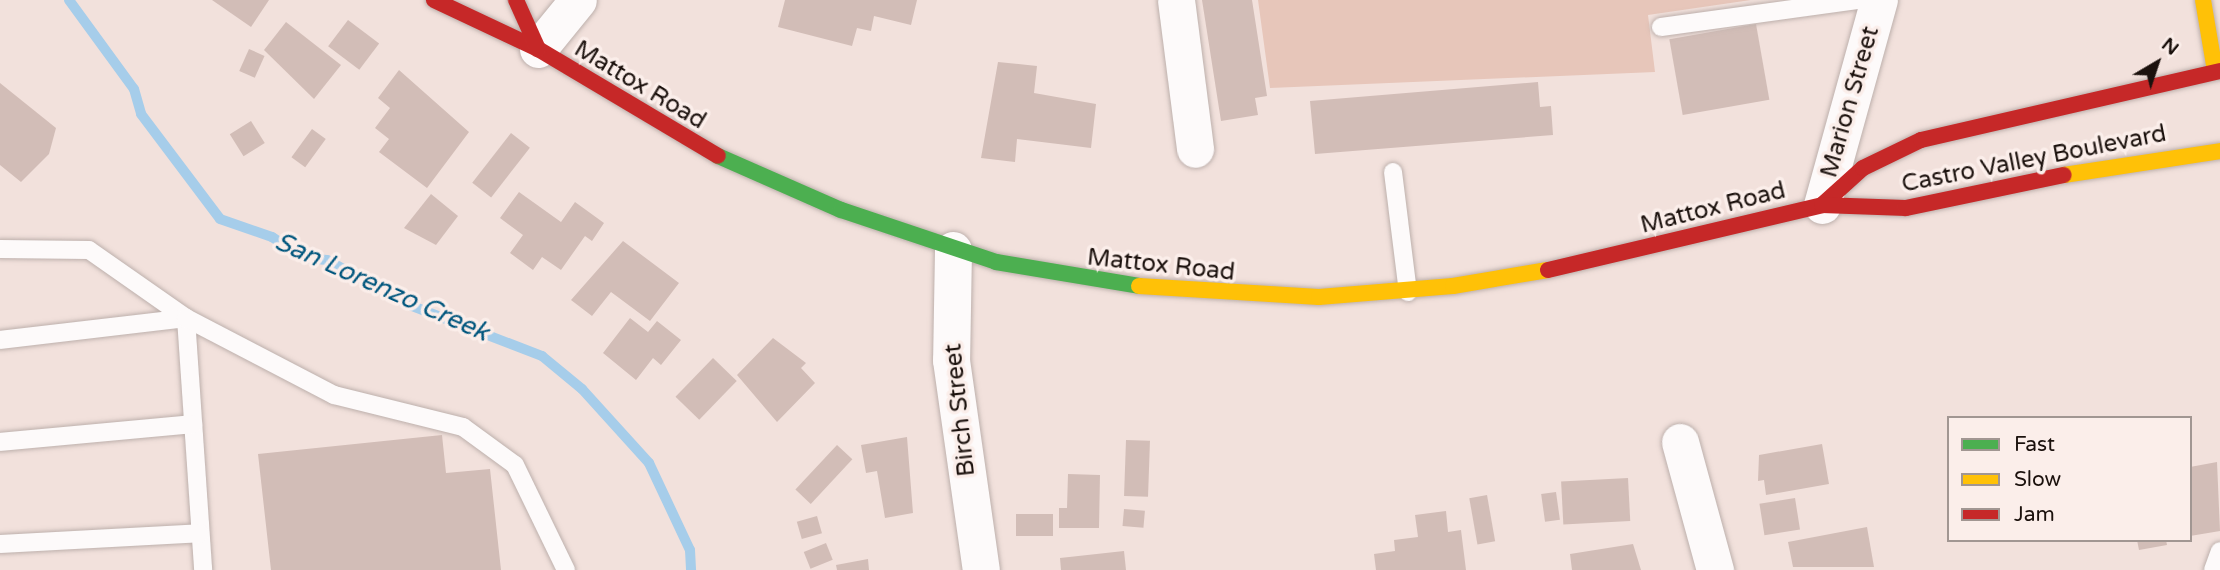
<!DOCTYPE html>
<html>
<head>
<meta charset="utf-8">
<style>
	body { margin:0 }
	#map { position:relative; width:2220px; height:570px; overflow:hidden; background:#f2e1dc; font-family:"Varela Round",sans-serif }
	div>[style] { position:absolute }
	.green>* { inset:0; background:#e7c6ba }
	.stream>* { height:10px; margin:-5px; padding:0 5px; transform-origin:5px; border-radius:5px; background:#a6cdea }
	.building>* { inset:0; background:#d2bdb7; transform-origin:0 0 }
	.roads { filter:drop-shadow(0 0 2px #bdb0ac) drop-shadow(0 0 2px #bdb0ac) }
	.lane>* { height:18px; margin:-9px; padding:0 9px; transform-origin:9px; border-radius:9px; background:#fdfafa }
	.street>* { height:37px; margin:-18.5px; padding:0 18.5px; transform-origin:18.5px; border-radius:18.5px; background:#fdfafa }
	.fast>* { height:16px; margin:-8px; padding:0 8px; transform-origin:8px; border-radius:8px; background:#4caf50 }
	.slow>* { height:16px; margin:-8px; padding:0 8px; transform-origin:8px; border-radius:8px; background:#ffc107 }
	.jam>* { height:16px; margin:-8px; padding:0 8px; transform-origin:8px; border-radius:8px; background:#c62828 }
	span { translate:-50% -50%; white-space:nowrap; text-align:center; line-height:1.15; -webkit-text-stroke:7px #fbeeea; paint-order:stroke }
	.street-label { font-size:24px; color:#1b110d }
	.water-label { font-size:26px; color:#00567d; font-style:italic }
	.legend { position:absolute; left:1947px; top:416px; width:245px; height:126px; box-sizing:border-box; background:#fbeeea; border:2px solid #a19692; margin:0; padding:9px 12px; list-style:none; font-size:21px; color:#1b110d }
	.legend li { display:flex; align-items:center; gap:14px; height:35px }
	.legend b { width:35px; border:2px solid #a19692 }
	.north { position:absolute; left:2122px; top:28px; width:70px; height:70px; -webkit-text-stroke:5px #fbeeea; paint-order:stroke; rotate:39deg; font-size:19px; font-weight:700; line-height:28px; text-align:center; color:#1b110d }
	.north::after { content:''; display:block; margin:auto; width:24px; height:32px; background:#1b110d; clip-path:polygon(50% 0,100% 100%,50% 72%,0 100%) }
</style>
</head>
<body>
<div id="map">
	<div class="green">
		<div style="clip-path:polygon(1258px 0,1751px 0,1648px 15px,1655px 72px,1270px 88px)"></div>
	</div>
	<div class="stream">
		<div style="left:69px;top:0;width:110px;rotate:53.9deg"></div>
		<div style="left:134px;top:89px;width:26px;rotate:74deg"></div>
		<div style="left:141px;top:114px;width:131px;rotate:53deg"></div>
		<div style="left:220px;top:219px;width:55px;rotate:19.1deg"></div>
		<div style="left:272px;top:237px;width:38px;rotate:33deg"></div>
		<div style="left:304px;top:258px;width:23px;rotate:5deg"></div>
		<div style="left:327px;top:260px;width:91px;rotate:28.8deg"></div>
		<div style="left:407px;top:304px;width:145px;rotate:21.1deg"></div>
		<div style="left:542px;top:356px;width:52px;rotate:39.5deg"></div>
		<div style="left:582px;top:389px;width:100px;rotate:47.8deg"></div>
		<div style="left:649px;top:463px;width:96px;rotate:64.8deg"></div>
		<div style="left:690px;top:550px;width:20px;rotate:87deg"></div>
	</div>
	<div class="building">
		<div style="clip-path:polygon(212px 0,269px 0,251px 27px)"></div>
		<div style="clip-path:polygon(785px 0,917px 0,911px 25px,874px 16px,871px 31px,857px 28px,852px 46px,778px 27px)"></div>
		<div style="clip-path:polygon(1202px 0,1252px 0,1267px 96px,1255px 98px,1258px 115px,1221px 121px)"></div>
		<div style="left:348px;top:20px;width:39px;height:33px;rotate:37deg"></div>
		<div style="clip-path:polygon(286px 22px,341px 65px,314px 99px,264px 50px)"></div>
		<div style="left:1756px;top:24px;width:77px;height:88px;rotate:80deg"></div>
		<div style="left:249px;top:49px;width:17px;height:24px;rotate:24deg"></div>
		<div style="clip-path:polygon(998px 62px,1037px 66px,1034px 93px,1096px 104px,1091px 148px,1017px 139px,1015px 162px,981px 158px)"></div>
		<div style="clip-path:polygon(399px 70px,469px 132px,427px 188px,379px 152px,389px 139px,375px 128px,390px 108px,378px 98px)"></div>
		<div style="clip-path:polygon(1538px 82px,1540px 107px,1551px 106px,1553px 135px,1315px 154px,1310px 101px)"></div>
		<div style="clip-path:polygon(0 83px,56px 128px,49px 154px,21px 182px,0 165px)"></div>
		<div style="left:251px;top:121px;width:26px;height:25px;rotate:58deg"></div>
		<div style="left:312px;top:129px;width:17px;height:35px;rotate:36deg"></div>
		<div style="left:511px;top:133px;width:24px;height:63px;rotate:38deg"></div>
		<div style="clip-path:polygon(519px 192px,561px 222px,575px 202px,604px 223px,592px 241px,585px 236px,561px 270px,542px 257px,533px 270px,510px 253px,523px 235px,500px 218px)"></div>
		<div style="clip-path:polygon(431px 194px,458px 216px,436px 245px,404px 228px)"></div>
		<div style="clip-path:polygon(623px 241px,679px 283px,650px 321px,611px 292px,592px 316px,571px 300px)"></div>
		<div style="clip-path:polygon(630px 318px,648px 332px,657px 321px,681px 340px,661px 365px,653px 358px,636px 380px,603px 353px)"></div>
		<div style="clip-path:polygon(773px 338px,806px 363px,801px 368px,815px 383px,777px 422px,737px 375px)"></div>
		<div style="left:713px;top:358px;width:33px;height:54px;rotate:44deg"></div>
		<div style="clip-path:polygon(442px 435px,446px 473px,490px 469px,501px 570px,271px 570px,258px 454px)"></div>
		<div style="clip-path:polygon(907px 437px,913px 513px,885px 518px,877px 471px,866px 473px,861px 445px)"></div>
		<div style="left:1126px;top:440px;width:24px;height:56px;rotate:2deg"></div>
		<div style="clip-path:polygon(1822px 444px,1829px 484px,1766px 495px,1764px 480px,1758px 481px,1759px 455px)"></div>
		<div style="left:837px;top:445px;width:21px;height:61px;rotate:43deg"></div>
		<div style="clip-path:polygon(2217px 462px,2220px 531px,2190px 536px,2190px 467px)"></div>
		<div style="clip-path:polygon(1068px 474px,1100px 475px,1099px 528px,1059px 528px,1059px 508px,1067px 508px)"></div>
		<div style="left:1628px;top:478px;width:43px;height:67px;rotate:87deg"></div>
		<div style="left:1556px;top:492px;width:28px;height:15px;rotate:82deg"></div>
		<div style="left:1487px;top:495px;width:47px;height:18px;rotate:80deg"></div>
		<div style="left:1795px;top:498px;width:32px;height:36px;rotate:81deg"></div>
		<div style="left:1124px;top:509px;width:21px;height:17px;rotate:5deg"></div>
		<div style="clip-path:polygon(1446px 511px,1448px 532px,1461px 530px,1466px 570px,1376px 570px,1374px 554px,1395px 551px,1394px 540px,1418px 537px,1415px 515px)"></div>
		<div style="left:1053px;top:514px;width:22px;height:37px;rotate:90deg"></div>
		<div style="left:817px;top:516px;width:18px;height:21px;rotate:74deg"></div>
		<div style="clip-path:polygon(1867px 527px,1874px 567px,1793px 567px,1788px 542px)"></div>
		<div style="clip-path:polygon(2137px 540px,2166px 540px,2167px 545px,2139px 550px)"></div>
		<div style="left:826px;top:543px;width:18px;height:24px;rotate:68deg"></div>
		<div style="clip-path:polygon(1633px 544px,1641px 570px,1572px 570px,1570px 554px)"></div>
		<div style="clip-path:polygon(1124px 551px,1126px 570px,1061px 570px,1060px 558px)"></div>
		<div style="clip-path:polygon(868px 559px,869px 570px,837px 570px,836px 565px)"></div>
	</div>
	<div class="roads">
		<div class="lane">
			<div style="left:1661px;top:27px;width:198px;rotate:-7.8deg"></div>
			<div style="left:1393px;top:172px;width:121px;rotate:82.9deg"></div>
			<div style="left:0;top:249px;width:89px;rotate:0.6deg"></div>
			<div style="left:89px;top:250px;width:118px;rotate:35deg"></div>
			<div style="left:186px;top:318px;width:253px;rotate:86.1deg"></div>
			<div style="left:0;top:340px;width:187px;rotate:-6.7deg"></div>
			<div style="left:186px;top:318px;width:167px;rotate:27.5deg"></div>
			<div style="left:334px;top:395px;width:133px;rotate:13.9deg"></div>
			<div style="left:463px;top:427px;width:64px;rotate:36.2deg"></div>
			<div style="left:515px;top:465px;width:117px;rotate:64.1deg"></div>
			<div style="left:0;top:442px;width:194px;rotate:-5.3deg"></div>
			<div style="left:0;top:544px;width:200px;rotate:-3.1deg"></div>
			<div style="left:2213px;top:570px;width:20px;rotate:-70deg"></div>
		</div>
		<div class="street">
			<div style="left:1176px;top:0;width:150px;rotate:82.7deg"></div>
			<div style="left:538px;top:49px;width:63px;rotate:-50.8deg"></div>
			<div style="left:1822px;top:205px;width:213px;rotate:-74.5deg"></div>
			<div style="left:953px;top:250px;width:110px;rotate:91deg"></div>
			<div style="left:951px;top:360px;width:212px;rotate:81.9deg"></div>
			<div style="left:1680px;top:442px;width:133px;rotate:74.7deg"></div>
		</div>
		<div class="fast">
			<div style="left:718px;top:156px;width:134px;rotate:23.7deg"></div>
			<div style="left:841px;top:210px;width:163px;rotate:18.5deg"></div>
			<div style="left:996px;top:262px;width:145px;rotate:9.5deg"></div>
		</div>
		<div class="slow">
			<div style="left:2203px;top:0;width:72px;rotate:80.4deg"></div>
			<div style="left:2064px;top:175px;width:158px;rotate:-8.7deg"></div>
			<div style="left:1139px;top:286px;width:180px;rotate:3.5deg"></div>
			<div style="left:1319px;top:297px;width:134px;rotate:-4.7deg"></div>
			<div style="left:1453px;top:286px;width:96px;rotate:-9.6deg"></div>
		</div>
		<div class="jam">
			<div style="left:434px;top:0;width:115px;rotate:25.2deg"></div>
			<div style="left:538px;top:49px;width:209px;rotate:30.7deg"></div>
			<div style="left:516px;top:0;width:54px;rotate:65.8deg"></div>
			<div style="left:1822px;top:205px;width:55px;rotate:-42.1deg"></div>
			<div style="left:1863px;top:168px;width:64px;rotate:-25.8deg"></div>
			<div style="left:1921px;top:140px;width:307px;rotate:-13deg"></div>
			<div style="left:1548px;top:270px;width:282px;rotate:-13.3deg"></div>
			<div style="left:1822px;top:205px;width:84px;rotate:2deg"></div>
			<div style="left:1906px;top:208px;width:161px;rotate:-11.8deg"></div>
		</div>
	</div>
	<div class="street-label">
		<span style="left:640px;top:85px;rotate:31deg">Mattox Road</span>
		<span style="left:1850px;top:102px;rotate:-74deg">Marion Street</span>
		<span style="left:2034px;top:159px;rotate:-11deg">Castro Valley Boulevard</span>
		<span style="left:1713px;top:208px;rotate:-14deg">Mattox Road</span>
		<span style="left:1161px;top:265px;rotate:6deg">Mattox Road</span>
		<span style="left:960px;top:410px;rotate:-96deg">Birch Street</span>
	</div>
	<div class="water-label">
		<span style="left:382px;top:287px;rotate:24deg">San Lorenzo Creek</span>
	</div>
	<ul class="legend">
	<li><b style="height:9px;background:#4caf50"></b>Fast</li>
	<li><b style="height:9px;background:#ffc107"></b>Slow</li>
	<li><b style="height:9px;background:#c62828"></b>Jam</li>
	</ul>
	<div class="north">N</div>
</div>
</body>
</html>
